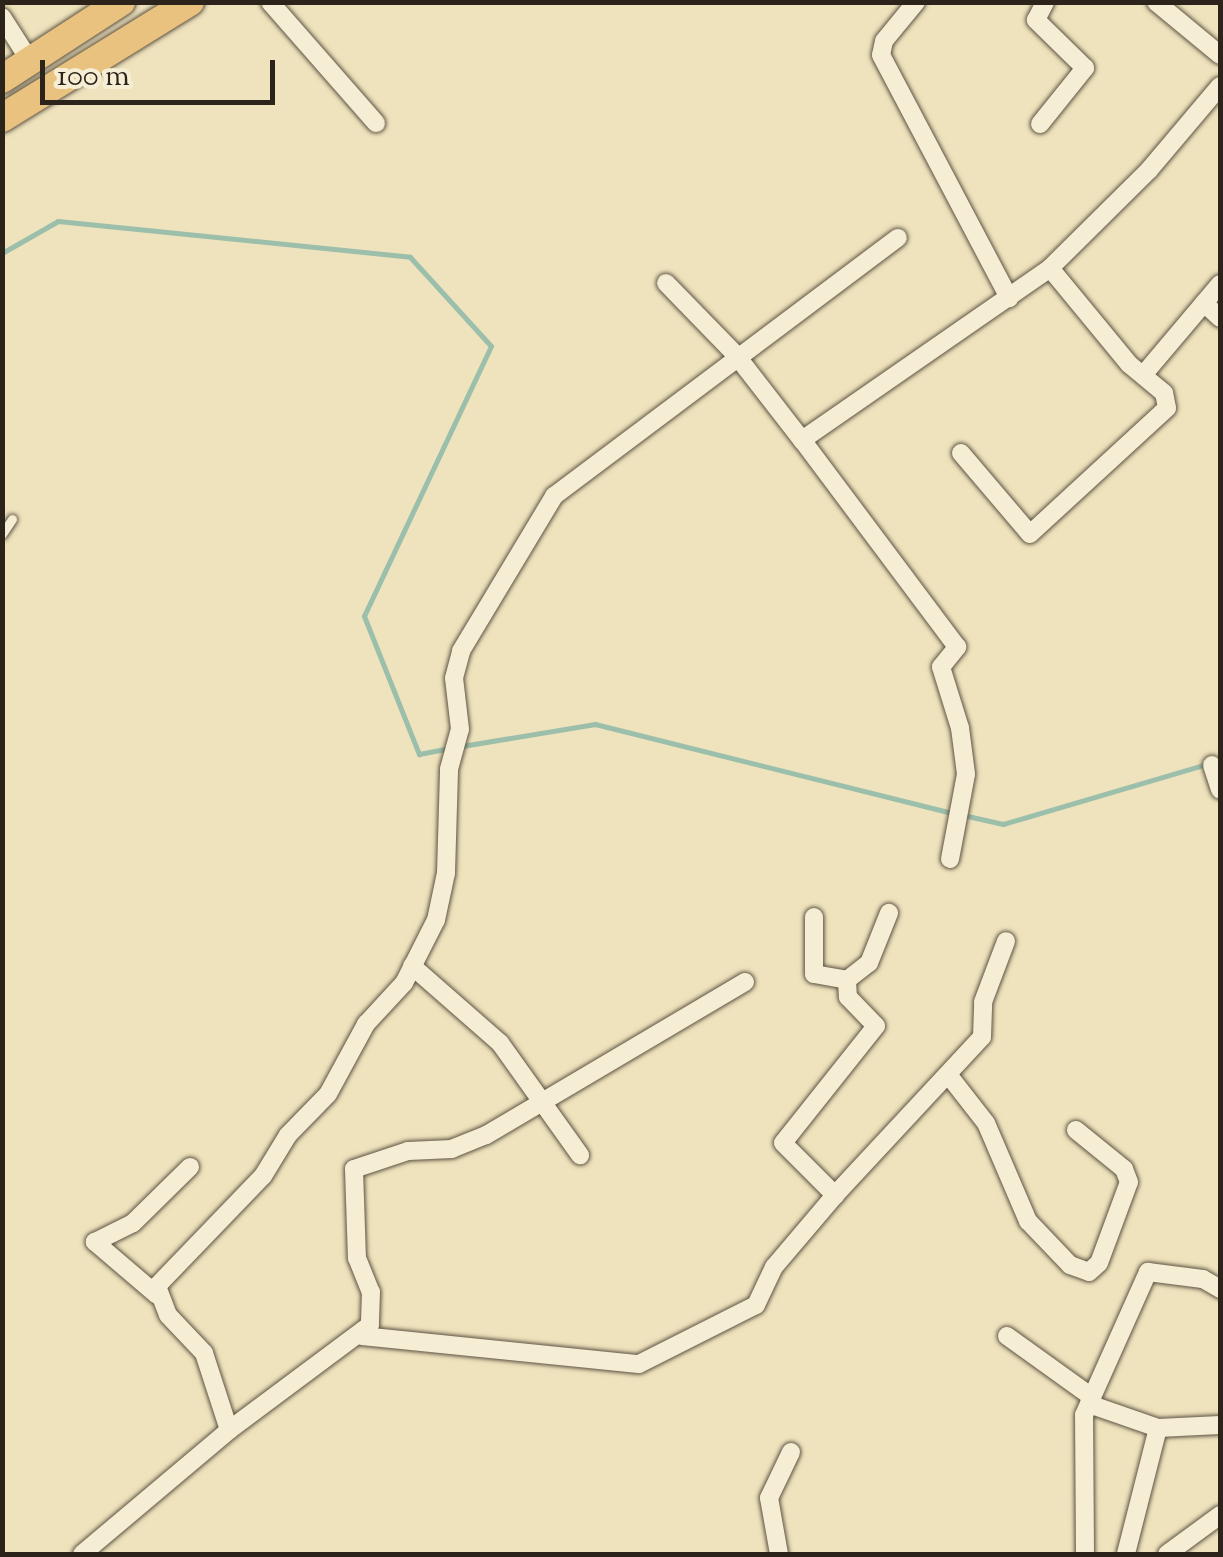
<!DOCTYPE html>
<html>
<head>
<meta charset="utf-8">
<style>
	body { margin:0 }
	#map { position:relative; width:1223px; height:1557px; overflow:hidden; background:#efe3bd; font-family:"Sorts Mill Goudy",serif }
	div>[style] { position:absolute }
	.stream>* { height:5px; margin:-2.5px; padding:0 2.5px; transform-origin:2.5px; border-radius:2.5px; background:#9bbfab }
	.roads { filter:drop-shadow(0 0 2px #5d5343) drop-shadow(0 0 2px #5d5343) }
	.lane>* { height:9px; margin:-4.5px; padding:0 4.5px; transform-origin:4.5px; border-radius:4.5px; background:#f5edd4 }
	.street>* { height:18px; margin:-9px; padding:0 9px; transform-origin:9px; border-radius:9px; background:#f5edd4 }
	.primary>* { height:28px; margin:-14px; padding:0 14px; transform-origin:14px; border-radius:14px; background:#e8c27e }
	span { translate:-50% -50%; white-space:nowrap; text-align:center; line-height:1.15; -webkit-text-stroke:10px #f5edd4; paint-order:stroke }
	.frame { position:absolute; inset:0; border:5px solid #2c231a; pointer-events:none }
	.scale { position:absolute; left:40px; top:60px; width:235px; height:45px; box-sizing:border-box; border:5px solid #2c231a; border-top:0; padding-left:12px; font-size:30px; line-height:35px; white-space:nowrap; color:#2c231a; -webkit-text-stroke:8px #f5edd4; paint-order:stroke }
</style>
</head>
<body>
<div id="map">
	<div class="stream">
		<div style="left:2px;top:253px;width:64px;rotate:-29.7deg"></div>
		<div style="left:58px;top:221px;width:354px;rotate:5.8deg"></div>
		<div style="left:410px;top:257px;width:120px;rotate:47.7deg"></div>
		<div style="left:491px;top:346px;width:298px;rotate:115.2deg"></div>
		<div style="left:364px;top:616px;width:149px;rotate:68.3deg"></div>
		<div style="left:419px;top:754px;width:33px;rotate:-11deg"></div>
		<div style="left:462px;top:746px;width:135px;rotate:-9.4deg"></div>
		<div style="left:595px;top:724px;width:369px;rotate:14deg"></div>
		<div style="left:963px;top:815px;width:41px;rotate:12.7deg"></div>
		<div style="left:1003px;top:824px;width:226px;rotate:-16.4deg"></div>
	</div>
	<div class="roads">
		<div class="lane">
			<div style="left:2px;top:534px;width:18px;rotate:-56deg"></div>
		</div>
		<div class="street">
			<div style="left:270px;top:2px;width:161px;rotate:48.8deg"></div>
			<div style="left:916px;top:2px;width:50px;rotate:129.4deg"></div>
			<div style="left:884px;top:41px;width:14px;rotate:102deg"></div>
			<div style="left:881px;top:55px;width:275px;rotate:62.2deg"></div>
			<div style="left:1156px;top:2px;width:83px;rotate:39.6deg"></div>
			<div style="left:2px;top:17px;width:52px;rotate:57.5deg"></div>
			<div style="left:1040px;top:124px;width:72px;rotate:-51.2deg"></div>
			<div style="left:1085px;top:68px;width:69px;rotate:-135.6deg"></div>
			<div style="left:1036px;top:20px;width:20px;rotate:-63deg"></div>
			<div style="left:666px;top:283px;width:100px;rotate:45.8deg"></div>
			<div style="left:736px;top:355px;width:108px;rotate:52.2deg"></div>
			<div style="left:1204px;top:303px;width:22px;rotate:43deg"></div>
			<div style="left:1144px;top:374px;width:118px;rotate:-49.8deg"></div>
			<div style="left:961px;top:453px;width:106px;rotate:49.6deg"></div>
			<div style="left:1030px;top:534px;width:186px;rotate:-42.6deg"></div>
			<div style="left:1167px;top:408px;width:15px;rotate:-101deg"></div>
			<div style="left:1164px;top:393px;width:45px;rotate:-140.4deg"></div>
			<div style="left:1129px;top:364px;width:124px;rotate:-129.5deg"></div>
			<div style="left:1212px;top:765px;width:26px;rotate:72deg"></div>
			<div style="left:950px;top:859px;width:86px;rotate:-79.3deg"></div>
			<div style="left:966px;top:774px;width:46px;rotate:-97.4deg"></div>
			<div style="left:960px;top:728px;width:64px;rotate:-107.3deg"></div>
			<div style="left:941px;top:667px;width:26px;rotate:-51deg"></div>
			<div style="left:957px;top:647px;width:259px;rotate:-126.8deg"></div>
			<div style="left:802px;top:440px;width:302px;rotate:-34.7deg"></div>
			<div style="left:1050px;top:268px;width:139px;rotate:-44.7deg"></div>
			<div style="left:1149px;top:170px;width:110px;rotate:-49.8deg"></div>
			<div style="left:814px;top:917px;width:57px;rotate:90deg"></div>
			<div style="left:814px;top:974px;width:34px;rotate:10deg"></div>
			<div style="left:847px;top:980px;width:28px;rotate:-38deg"></div>
			<div style="left:869px;top:963px;width:54px;rotate:-68.2deg"></div>
			<div style="left:412px;top:966px;width:117px;rotate:41.2deg"></div>
			<div style="left:500px;top:1043px;width:138px;rotate:54.5deg"></div>
			<div style="left:847px;top:980px;width:17px;rotate:87deg"></div>
			<div style="left:848px;top:997px;width:40px;rotate:46deg"></div>
			<div style="left:876px;top:1026px;width:149px;rotate:128.5deg"></div>
			<div style="left:783px;top:1143px;width:74px;rotate:45deg"></div>
			<div style="left:835px;top:1195px;width:216px;rotate:-47.1deg"></div>
			<div style="left:982px;top:1037px;width:35px;rotate:-88deg"></div>
			<div style="left:983px;top:1002px;width:65px;rotate:-69.3deg"></div>
			<div style="left:745px;top:982px;width:301px;rotate:149.4deg"></div>
			<div style="left:486px;top:1135px;width:37px;rotate:158deg"></div>
			<div style="left:452px;top:1149px;width:44px;rotate:177.4deg"></div>
			<div style="left:408px;top:1151px;width:57px;rotate:161.6deg"></div>
			<div style="left:354px;top:1169px;width:89px;rotate:88.1deg"></div>
			<div style="left:357px;top:1258px;width:37px;rotate:68deg"></div>
			<div style="left:371px;top:1292px;width:33px;rotate:92deg"></div>
			<div style="left:370px;top:1325px;width:176px;rotate:143.3deg"></div>
			<div style="left:229px;top:1430px;width:81px;rotate:-108deg"></div>
			<div style="left:204px;top:1353px;width:52px;rotate:-133.5deg"></div>
			<div style="left:168px;top:1315px;width:31px;rotate:-111deg"></div>
			<div style="left:157px;top:1286px;width:153px;rotate:-46.1deg"></div>
			<div style="left:263px;top:1176px;width:48px;rotate:-58.6deg"></div>
			<div style="left:288px;top:1135px;width:57px;rotate:-45.7deg"></div>
			<div style="left:328px;top:1094px;width:80px;rotate:-61.5deg"></div>
			<div style="left:366px;top:1024px;width:56px;rotate:-47.2deg"></div>
			<div style="left:404px;top:983px;width:71px;rotate:-63.1deg"></div>
			<div style="left:436px;top:920px;width:48px;rotate:-78deg"></div>
			<div style="left:446px;top:873px;width:104px;rotate:-88.3deg"></div>
			<div style="left:449px;top:769px;width:41px;rotate:-74.6deg"></div>
			<div style="left:460px;top:729px;width:51px;rotate:-96.7deg"></div>
			<div style="left:454px;top:678px;width:28px;rotate:-75deg"></div>
			<div style="left:461px;top:651px;width:181px;rotate:-59deg"></div>
			<div style="left:554px;top:496px;width:430px;rotate:-36.9deg"></div>
			<div style="left:950px;top:1077px;width:58px;rotate:52deg"></div>
			<div style="left:986px;top:1123px;width:107px;rotate:66.8deg"></div>
			<div style="left:1028px;top:1221px;width:61px;rotate:46.3deg"></div>
			<div style="left:1070px;top:1265px;width:20px;rotate:20deg"></div>
			<div style="left:1089px;top:1272px;width:13px;rotate:-42deg"></div>
			<div style="left:1099px;top:1263px;width:86px;rotate:-69.7deg"></div>
			<div style="left:1129px;top:1182px;width:14px;rotate:-111deg"></div>
			<div style="left:1124px;top:1169px;width:62px;rotate:-140.9deg"></div>
			<div style="left:157px;top:1295px;width:82px;rotate:-139.5deg"></div>
			<div style="left:95px;top:1242px;width:42px;rotate:-26.6deg"></div>
			<div style="left:133px;top:1223px;width:80px;rotate:-44.5deg"></div>
			<div style="left:362px;top:1336px;width:278px;rotate:5.8deg"></div>
			<div style="left:639px;top:1364px;width:131px;rotate:-26.8deg"></div>
			<div style="left:756px;top:1305px;width:42px;rotate:-64.7deg"></div>
			<div style="left:774px;top:1267px;width:94px;rotate:-49.7deg"></div>
			<div style="left:1007px;top:1336px;width:105px;rotate:35.7deg"></div>
			<div style="left:1089px;top:1404px;width:73px;rotate:19.2deg"></div>
			<div style="left:1158px;top:1428px;width:130px;rotate:104.3deg"></div>
			<div style="left:1158px;top:1428px;width:62px;rotate:-2.8deg"></div>
			<div style="left:82px;top:1554px;width:192px;rotate:-40.1deg"></div>
			<div style="left:779px;top:1554px;width:57px;rotate:-100.1deg"></div>
			<div style="left:769px;top:1498px;width:51px;rotate:-64.4deg"></div>
			<div style="left:1085px;top:1554px;width:139px;rotate:-90.4deg"></div>
			<div style="left:1084px;top:1415px;width:157px;rotate:-65.9deg"></div>
			<div style="left:1148px;top:1272px;width:55px;rotate:7.3deg"></div>
			<div style="left:1203px;top:1279px;width:20px;rotate:30deg"></div>
			<div style="left:1167px;top:1554px;width:66px;rotate:-36.3deg"></div>
		</div>
		<div class="primary">
			<div style="left:2px;top:79px;width:142px;rotate:-32.9deg"></div>
			<div style="left:2px;top:118px;width:221px;rotate:-31.7deg"></div>
		</div>
	</div>
	<div class="frame"></div>
	<div class="scale">100 m</div>
</div>
</body>
</html>
